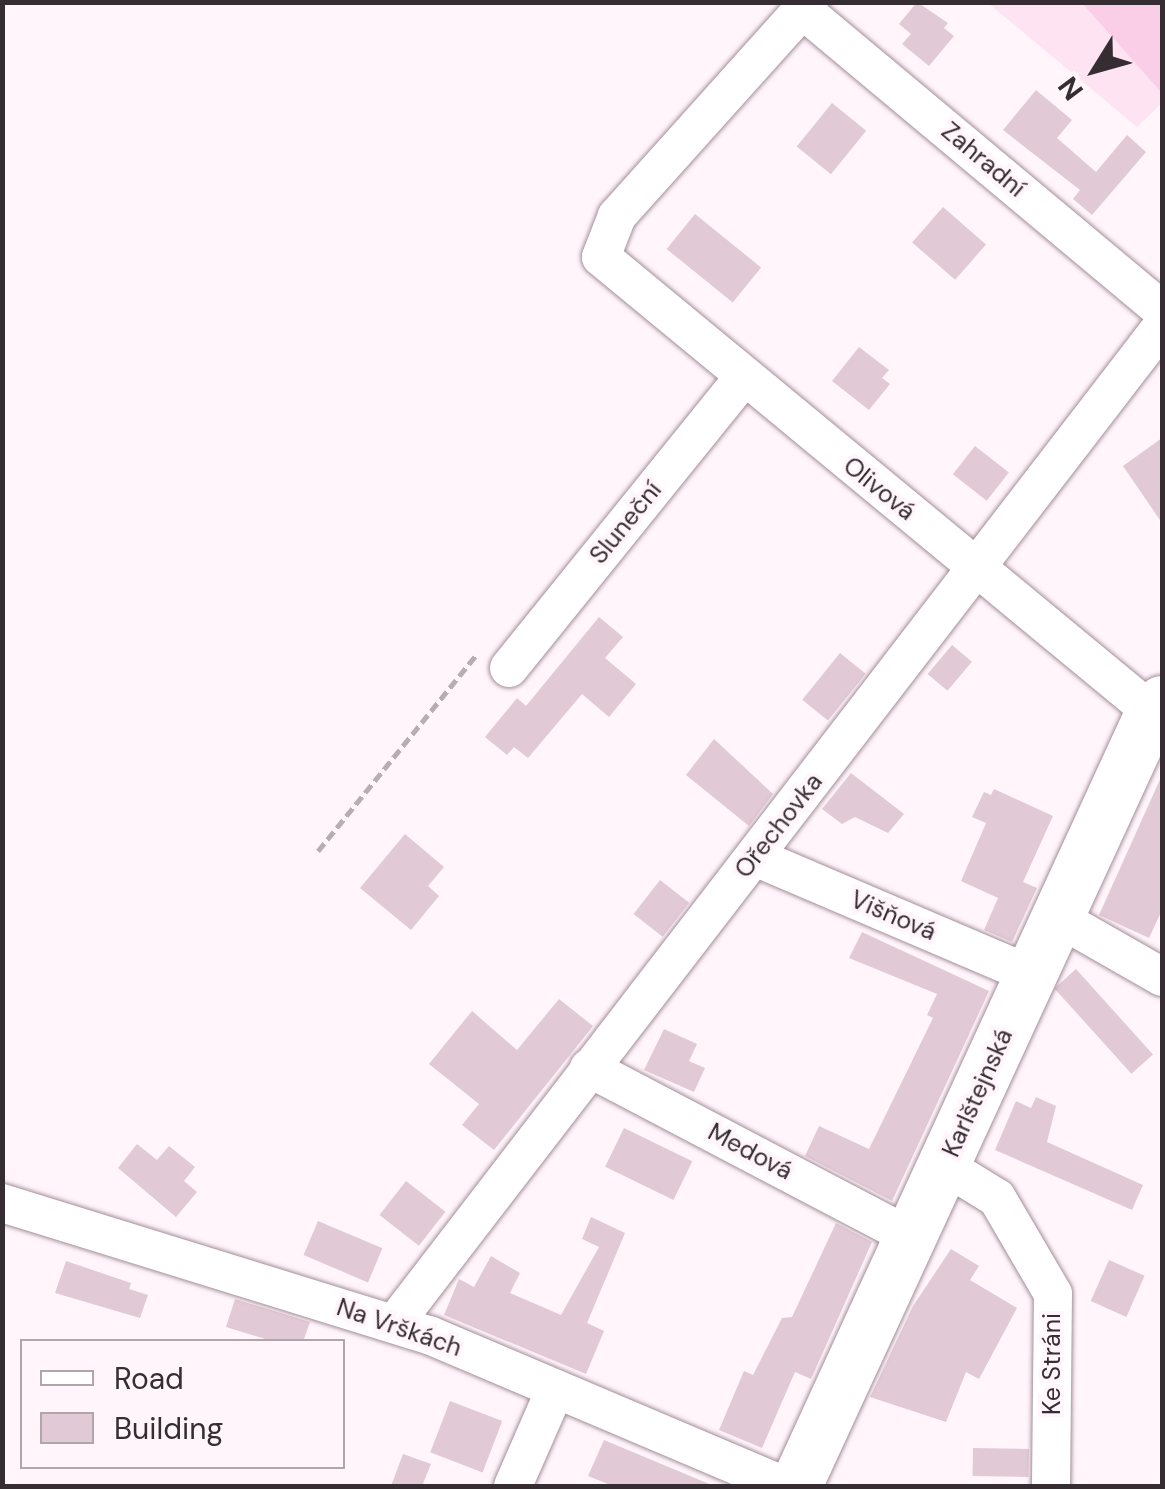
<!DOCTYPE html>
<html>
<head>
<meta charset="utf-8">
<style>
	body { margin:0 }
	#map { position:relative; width:1165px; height:1489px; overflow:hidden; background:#fff5fa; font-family:"DM Sans",sans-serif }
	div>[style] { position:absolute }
	.built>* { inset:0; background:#fee3f2 }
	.green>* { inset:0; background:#fbcee7 }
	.building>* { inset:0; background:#e2c9d6; transform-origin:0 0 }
	.path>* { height:5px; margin-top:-2.5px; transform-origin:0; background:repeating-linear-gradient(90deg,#b7aeb3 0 10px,transparent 0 15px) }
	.roads { filter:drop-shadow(0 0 2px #a48d9a) drop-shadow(0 0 2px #a48d9a) }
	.minor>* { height:38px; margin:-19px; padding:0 19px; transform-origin:19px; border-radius:19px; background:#fff }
	.secondary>* { height:52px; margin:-26px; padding:0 26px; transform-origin:26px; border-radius:26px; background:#fff }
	span { translate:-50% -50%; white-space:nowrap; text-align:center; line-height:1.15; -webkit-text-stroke:8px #fff5fa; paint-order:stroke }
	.street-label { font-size:25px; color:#362d32 }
	.frame { position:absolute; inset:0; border:5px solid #362d32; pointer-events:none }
	.legend { position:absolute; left:20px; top:1339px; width:325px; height:130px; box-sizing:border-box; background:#fff5fa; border:2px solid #afa5aa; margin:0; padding:12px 18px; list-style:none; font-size:30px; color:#362d32 }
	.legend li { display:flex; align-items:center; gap:20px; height:50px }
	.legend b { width:50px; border:2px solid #afa5aa }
	.north { position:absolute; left:1045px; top:20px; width:100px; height:100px; -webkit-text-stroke:8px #fff5fa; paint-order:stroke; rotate:233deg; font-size:28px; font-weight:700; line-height:40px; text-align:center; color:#362d32 }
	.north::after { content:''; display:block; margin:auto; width:35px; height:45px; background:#362d32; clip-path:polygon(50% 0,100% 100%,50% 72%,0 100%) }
</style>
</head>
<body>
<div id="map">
	<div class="built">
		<div style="clip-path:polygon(988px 3px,1162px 3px,1162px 103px,1137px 127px)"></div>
	</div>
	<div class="green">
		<div style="clip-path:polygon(1082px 3px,1162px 3px,1162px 93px)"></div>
	</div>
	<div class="building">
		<div style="clip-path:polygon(917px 2px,948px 23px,944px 28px,954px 36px,929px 66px,902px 44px,911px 34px,899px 24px)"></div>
		<div style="clip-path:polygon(1036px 90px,1072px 120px,1057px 138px,1096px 172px,1127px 135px,1146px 152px,1092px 215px,1073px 199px,1080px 190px,1003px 130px)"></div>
		<div style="left:832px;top:103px;width:44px;height:56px;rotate:39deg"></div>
		<div style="left:943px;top:207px;width:57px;height:47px;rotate:41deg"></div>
		<div style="left:695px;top:214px;width:85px;height:45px;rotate:39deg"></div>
		<div style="clip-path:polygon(859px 347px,889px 370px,882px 378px,890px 384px,869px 410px,832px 381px)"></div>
		<div style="clip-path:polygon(1162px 438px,1162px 523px,1123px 466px)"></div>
		<div style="left:975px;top:446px;width:43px;height:36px;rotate:38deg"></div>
		<div style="clip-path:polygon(599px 617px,623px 637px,605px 658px,636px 684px,609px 717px,582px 694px,528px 758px,514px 747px,507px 755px,485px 737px,517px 698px,526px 706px)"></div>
		<div style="left:952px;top:645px;width:26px;height:38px;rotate:40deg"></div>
		<div style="left:840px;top:653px;width:33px;height:60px;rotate:39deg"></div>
		<div style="clip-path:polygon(714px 739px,773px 794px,749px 826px,686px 775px)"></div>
		<div style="clip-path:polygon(851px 773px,904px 814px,888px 833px,855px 817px,842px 824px,822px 809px)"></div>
		<div style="clip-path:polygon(1162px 775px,1162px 910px,1149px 938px,1099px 915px)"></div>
		<div style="clip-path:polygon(994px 789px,1053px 816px,1023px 882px,1037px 888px,1012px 942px,984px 930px,998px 898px,961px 881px,986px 823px,972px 817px,984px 792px,991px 795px)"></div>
		<div style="clip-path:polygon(405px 834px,444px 867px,428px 886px,439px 896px,411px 930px,360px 888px)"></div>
		<div style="left:660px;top:880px;width:37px;height:43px;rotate:38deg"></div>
		<div style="clip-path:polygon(862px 932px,989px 991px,892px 1201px,805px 1156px,819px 1126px,869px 1149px,933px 1018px,927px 1015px,937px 994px,849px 958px)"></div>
		<div style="left:1076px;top:969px;width:115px;height:29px;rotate:48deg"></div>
		<div style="clip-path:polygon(559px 999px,593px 1026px,494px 1150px,462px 1125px,479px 1104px,429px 1064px,472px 1011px,517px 1050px)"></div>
		<div style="clip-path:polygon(664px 1029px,697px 1044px,689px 1061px,705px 1068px,694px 1092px,644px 1070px)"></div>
		<div style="clip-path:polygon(1036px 1097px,1056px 1106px,1047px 1142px,1143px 1185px,1132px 1210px,995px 1150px,1016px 1101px,1031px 1108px)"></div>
		<div style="left:624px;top:1128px;width:76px;height:43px;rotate:26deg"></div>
		<div style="clip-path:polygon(137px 1144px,157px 1160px,169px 1146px,195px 1167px,184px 1181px,197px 1192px,176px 1217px,118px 1168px)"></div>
		<div style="left:406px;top:1181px;width:50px;height:43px;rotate:38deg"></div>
		<div style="clip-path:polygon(591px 1217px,625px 1233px,587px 1323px,604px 1331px,586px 1374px,444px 1315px,459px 1279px,474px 1287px,491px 1256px,520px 1273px,510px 1293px,561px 1315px,599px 1247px,582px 1239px)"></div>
		<div style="left:318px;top:1221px;width:70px;height:37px;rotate:23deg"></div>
		<div style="clip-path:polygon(836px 1223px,872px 1242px,811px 1379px,795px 1372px,762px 1448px,719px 1430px,744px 1371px,753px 1375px,782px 1318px,792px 1317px)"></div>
		<div style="clip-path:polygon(951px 1249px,979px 1266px,970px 1280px,1017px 1308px,979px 1379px,966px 1372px,946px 1422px,870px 1397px,913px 1306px)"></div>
		<div style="left:1109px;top:1260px;width:39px;height:45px;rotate:24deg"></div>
		<div style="clip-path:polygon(66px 1261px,131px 1283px,129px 1289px,148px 1295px,140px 1318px,55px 1293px)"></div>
		<div style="clip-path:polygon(235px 1299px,310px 1322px,303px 1342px,275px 1342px,226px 1327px)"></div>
		<div style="left:450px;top:1401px;width:56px;height:55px;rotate:21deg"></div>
		<div style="clip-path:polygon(604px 1440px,714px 1486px,613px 1486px,588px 1476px)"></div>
		<div style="left:973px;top:1448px;width:56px;height:28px;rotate:1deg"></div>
		<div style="clip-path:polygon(403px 1454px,431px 1464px,422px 1486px,391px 1486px)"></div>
	</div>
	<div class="path">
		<div style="left:318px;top:851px;width:252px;rotate:-51.1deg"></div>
	</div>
	<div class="roads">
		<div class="minor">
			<div style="left:809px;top:2px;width:288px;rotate:131.9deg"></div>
			<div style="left:617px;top:216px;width:44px;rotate:111.3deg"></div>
			<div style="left:601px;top:257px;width:715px;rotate:39.55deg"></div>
			<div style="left:803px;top:10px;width:468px;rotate:39.9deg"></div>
			<div style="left:509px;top:668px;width:373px;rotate:-51.1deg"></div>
			<div style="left:755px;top:857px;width:300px;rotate:23.1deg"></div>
			<div style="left:1057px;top:917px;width:121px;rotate:29.7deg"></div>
			<div style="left:589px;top:1068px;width:364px;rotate:27.7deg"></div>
			<div style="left:945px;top:1166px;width:61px;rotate:31.6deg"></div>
			<div style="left:997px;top:1198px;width:111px;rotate:59.7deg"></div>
			<div style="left:1053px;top:1294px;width:192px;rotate:90.6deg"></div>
			<div style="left:2px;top:1203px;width:447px;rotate:17.2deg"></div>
			<div style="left:429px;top:1335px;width:386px;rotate:23deg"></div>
			<div style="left:394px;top:1324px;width:1259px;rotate:-52.42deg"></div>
			<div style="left:513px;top:1486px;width:105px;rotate:-66.4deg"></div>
		</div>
		<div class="secondary">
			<div style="left:796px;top:1486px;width:852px;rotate:-65.3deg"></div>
			<div style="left:1152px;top:712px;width:14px;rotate:-45deg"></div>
		</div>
	</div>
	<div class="street-label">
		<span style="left:983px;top:160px;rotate:40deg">Zahradní</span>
		<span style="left:879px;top:489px;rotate:39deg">Olivová</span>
		<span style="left:626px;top:523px;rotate:-51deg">Sluneční</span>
		<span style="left:779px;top:826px;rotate:-52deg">Ořechovka</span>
		<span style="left:893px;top:916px;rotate:23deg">Višňová</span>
		<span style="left:978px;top:1093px;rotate:-66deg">Karlštejnská</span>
		<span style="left:750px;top:1152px;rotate:28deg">Medová</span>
		<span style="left:399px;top:1328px;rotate:19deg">Na Vrškách</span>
		<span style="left:1052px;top:1364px;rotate:-90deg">Ke Stráni</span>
	</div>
	<div class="frame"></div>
	<ul class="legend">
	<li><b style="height:12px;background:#fff"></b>Road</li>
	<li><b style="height:28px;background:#e2c9d6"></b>Building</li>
	</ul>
	<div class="north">N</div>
</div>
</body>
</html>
